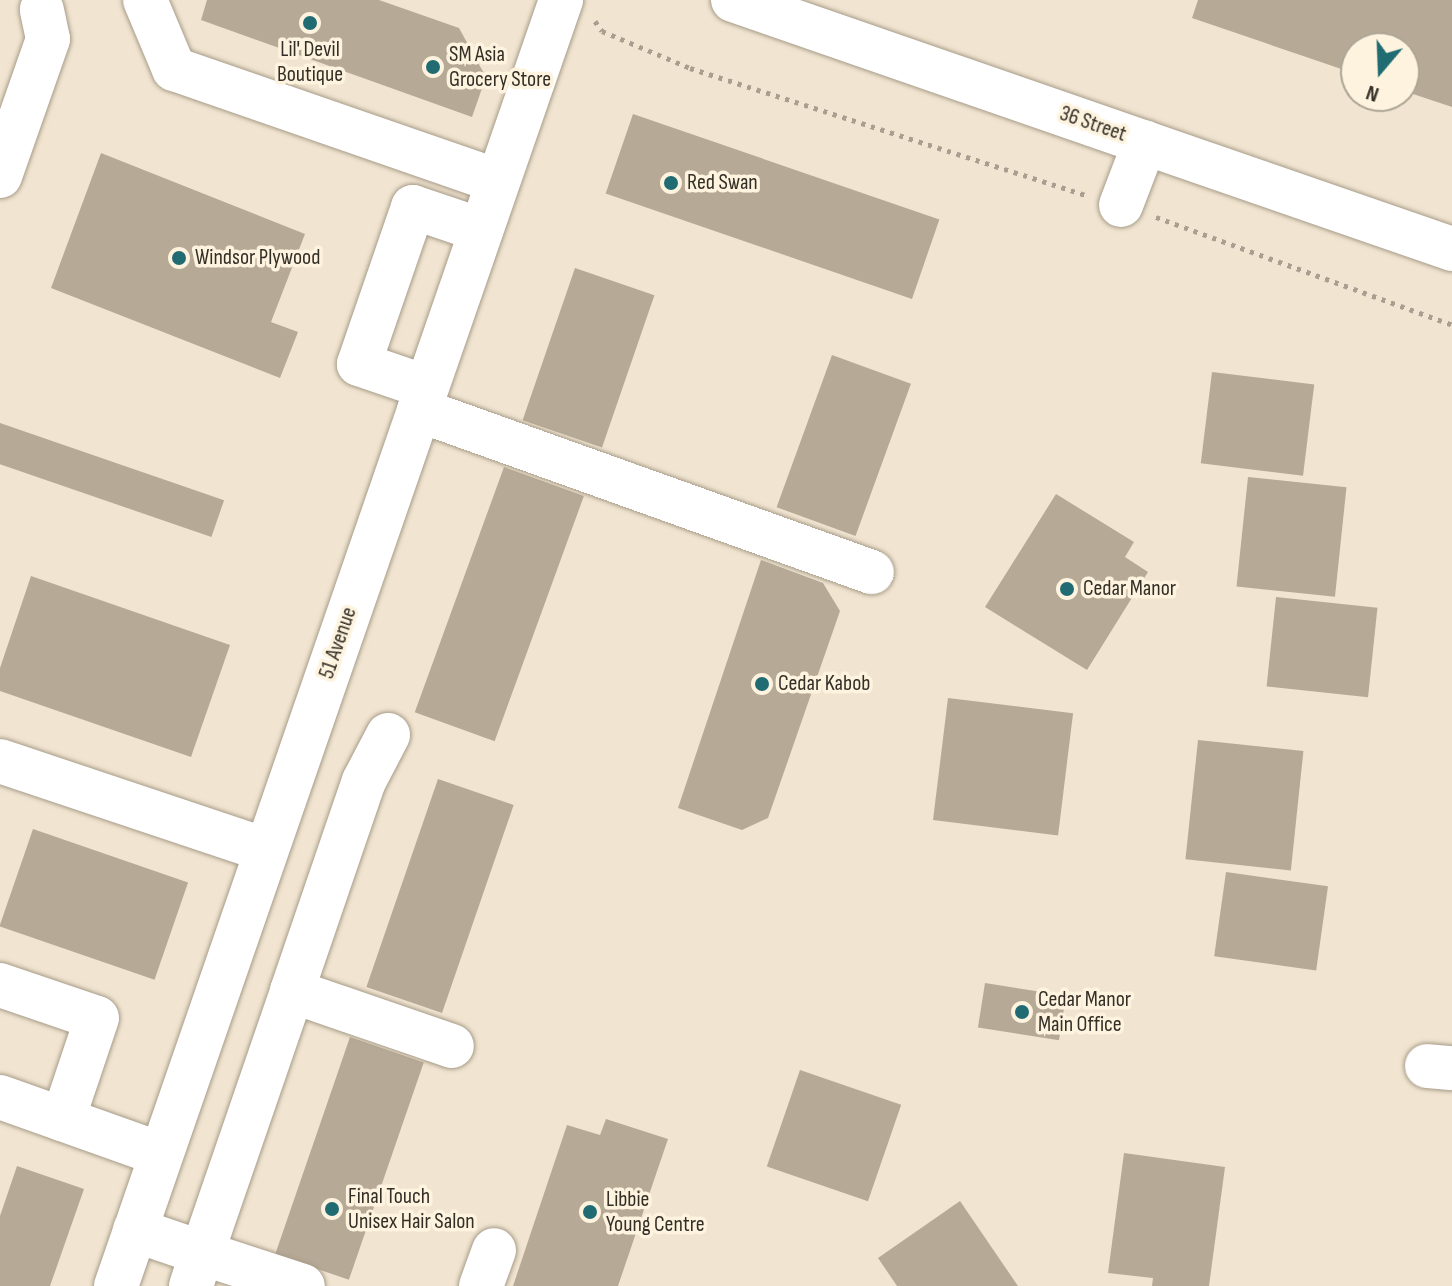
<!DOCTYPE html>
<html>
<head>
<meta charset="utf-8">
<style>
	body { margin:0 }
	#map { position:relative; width:1452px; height:1286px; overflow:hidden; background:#f1e5d1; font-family:"Sofia Sans Condensed",sans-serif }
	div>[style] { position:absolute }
	.building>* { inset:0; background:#b6aa97; transform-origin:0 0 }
	.path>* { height:5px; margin-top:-2.5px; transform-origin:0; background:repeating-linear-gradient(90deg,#a89f90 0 4px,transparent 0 10px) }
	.roads { filter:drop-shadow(0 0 2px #a79c89) drop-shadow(0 0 2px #a79c89) }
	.minor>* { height:44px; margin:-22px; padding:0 22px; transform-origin:22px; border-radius:22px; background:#fff }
	.dots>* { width:22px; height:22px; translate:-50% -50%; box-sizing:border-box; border:4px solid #fef3de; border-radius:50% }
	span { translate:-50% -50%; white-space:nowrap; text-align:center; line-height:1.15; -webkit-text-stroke:7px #fef3de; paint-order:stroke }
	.poi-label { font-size:22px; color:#332f27 }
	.left { translate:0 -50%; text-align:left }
	.street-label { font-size:22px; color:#332f27 }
	.north { position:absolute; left:1340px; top:32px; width:80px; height:80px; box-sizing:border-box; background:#fef3de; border:2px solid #ada595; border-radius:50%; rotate:199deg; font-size:22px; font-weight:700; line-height:32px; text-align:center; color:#332f27 }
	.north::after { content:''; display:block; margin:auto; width:28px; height:36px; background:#216c73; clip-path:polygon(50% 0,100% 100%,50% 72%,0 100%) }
</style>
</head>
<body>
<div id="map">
	<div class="building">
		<div style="clip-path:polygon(207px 0,379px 0,459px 28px,486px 77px,472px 117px,201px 20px)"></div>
		<div style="clip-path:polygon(1198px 0,1452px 0,1452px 107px,1404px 91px,1404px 48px,1356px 48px,1356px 74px,1192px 18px)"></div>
		<div style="left:633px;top:114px;width:324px;height:84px;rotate:19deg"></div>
		<div style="clip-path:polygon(101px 153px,305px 234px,271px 322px,298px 332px,280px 378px,51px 288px)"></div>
		<div style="left:575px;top:268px;width:84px;height:161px;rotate:19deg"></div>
		<div style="left:832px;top:355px;width:84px;height:162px;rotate:20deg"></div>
		<div style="left:1212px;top:372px;width:103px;height:92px;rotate:7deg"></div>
		<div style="left:0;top:423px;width:237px;height:39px;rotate:19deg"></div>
		<div style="left:504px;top:467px;width:85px;height:261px;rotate:20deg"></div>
		<div style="left:1248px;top:477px;width:99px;height:110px;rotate:6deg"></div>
		<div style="clip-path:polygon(1056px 494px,1134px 542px,1125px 557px,1148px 572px,1087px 670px,985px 607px)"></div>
		<div style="clip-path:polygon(761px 560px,823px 583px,840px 611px,768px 818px,742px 830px,678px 808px)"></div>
		<div style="clip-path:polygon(31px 576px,230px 645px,191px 757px,0 691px,0 668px)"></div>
		<div style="left:1276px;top:597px;width:102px;height:90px;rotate:6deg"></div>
		<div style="left:948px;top:698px;width:126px;height:123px;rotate:7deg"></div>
		<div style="left:1198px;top:740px;width:106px;height:120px;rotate:6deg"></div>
		<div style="left:438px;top:779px;width:80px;height:220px;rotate:19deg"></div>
		<div style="left:33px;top:829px;width:164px;height:103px;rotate:19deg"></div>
		<div style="left:1226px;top:872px;width:103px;height:85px;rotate:8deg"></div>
		<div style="left:985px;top:983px;width:82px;height:45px;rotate:9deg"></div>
		<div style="left:350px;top:1037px;width:78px;height:230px;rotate:19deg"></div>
		<div style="left:800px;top:1070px;width:107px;height:102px;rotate:19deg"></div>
		<div style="clip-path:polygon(606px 1119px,668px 1139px,618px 1286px,513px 1286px,567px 1125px,600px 1135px)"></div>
		<div style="clip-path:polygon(1124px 1153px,1225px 1167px,1209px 1286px,1152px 1286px,1153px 1278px,1108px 1273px)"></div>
		<div style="clip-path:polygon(17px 1166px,84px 1189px,50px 1286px,0 1286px,0 1216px)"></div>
		<div style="clip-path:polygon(960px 1201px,1018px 1286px,897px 1286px,878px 1258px)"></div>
	</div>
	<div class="path">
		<div style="left:595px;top:21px;width:12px;rotate:55deg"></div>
		<div style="left:602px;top:31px;width:95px;rotate:22.8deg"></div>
		<div style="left:690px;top:68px;width:415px;rotate:17.8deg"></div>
		<div style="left:1156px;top:217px;width:315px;rotate:20deg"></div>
	</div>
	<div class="roads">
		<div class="minor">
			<div style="left:145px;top:0;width:75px;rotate:67.2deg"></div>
			<div style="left:174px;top:69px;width:342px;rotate:19.1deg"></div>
			<div style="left:733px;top:0;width:761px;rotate:19.1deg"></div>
			<div style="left:0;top:176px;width:145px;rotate:-70.7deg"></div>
			<div style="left:48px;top:39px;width:30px;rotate:-102deg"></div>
			<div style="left:1121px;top:205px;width:67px;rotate:-69.1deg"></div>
			<div style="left:426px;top:387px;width:71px;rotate:-161.1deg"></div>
			<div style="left:359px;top:364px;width:166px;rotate:-71deg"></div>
			<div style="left:413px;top:207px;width:72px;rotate:18.7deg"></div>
			<div style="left:419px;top:410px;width:481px;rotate:19.7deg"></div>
			<div style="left:0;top:761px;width:280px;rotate:18.5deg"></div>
			<div style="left:0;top:985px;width:102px;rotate:18.8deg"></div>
			<div style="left:97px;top:1018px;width:107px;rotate:108.6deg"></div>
			<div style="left:292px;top:991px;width:222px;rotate:-71.1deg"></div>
			<div style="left:364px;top:781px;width:52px;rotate:-62.4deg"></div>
			<div style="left:1427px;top:1066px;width:25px;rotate:5deg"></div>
			<div style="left:0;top:1097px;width:170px;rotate:19.6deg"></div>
			<div style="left:135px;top:1230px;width:71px;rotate:18.9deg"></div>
			<div style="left:202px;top:1253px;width:277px;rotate:-71deg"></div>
			<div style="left:292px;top:991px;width:169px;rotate:19deg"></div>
			<div style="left:116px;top:1286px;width:1361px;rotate:-70.91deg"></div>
			<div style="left:191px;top:1286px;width:35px;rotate:-72deg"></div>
			<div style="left:202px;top:1253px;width:106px;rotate:18.1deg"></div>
			<div style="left:481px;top:1286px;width:38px;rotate:-70deg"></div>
		</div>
	</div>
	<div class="dots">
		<div style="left:310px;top:23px;background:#216c73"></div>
		<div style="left:433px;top:67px;background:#216c73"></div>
		<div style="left:671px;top:183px;background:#216c73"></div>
		<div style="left:179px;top:258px;background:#216c73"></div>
		<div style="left:1067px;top:589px;background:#216c73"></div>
		<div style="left:762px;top:684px;background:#216c73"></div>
		<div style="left:1022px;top:1012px;background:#216c73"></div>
		<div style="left:332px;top:1209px;background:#216c73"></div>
		<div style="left:590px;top:1212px;background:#216c73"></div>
	</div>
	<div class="poi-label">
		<span style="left:310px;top:62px">Lil' Devil<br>Boutique</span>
		<span class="left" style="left:449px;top:67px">SM Asia<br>Grocery Store</span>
		<span class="left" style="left:687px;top:183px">Red Swan</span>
		<span class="left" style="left:195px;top:258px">Windsor Plywood</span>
		<span class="left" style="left:1083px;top:589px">Cedar Manor</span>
		<span class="left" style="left:778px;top:684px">Cedar Kabob</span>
		<span class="left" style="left:1038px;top:1012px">Cedar Manor<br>Main Office</span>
		<span class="left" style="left:348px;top:1209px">Final Touch<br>Unisex Hair Salon</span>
		<span class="left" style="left:606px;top:1212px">Libbie<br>Young Centre</span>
	</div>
	<div class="street-label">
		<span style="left:1093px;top:124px;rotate:19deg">36 Street</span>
		<span style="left:338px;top:643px;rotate:-71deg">51 Avenue</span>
	</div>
	<div class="north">N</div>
</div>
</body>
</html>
